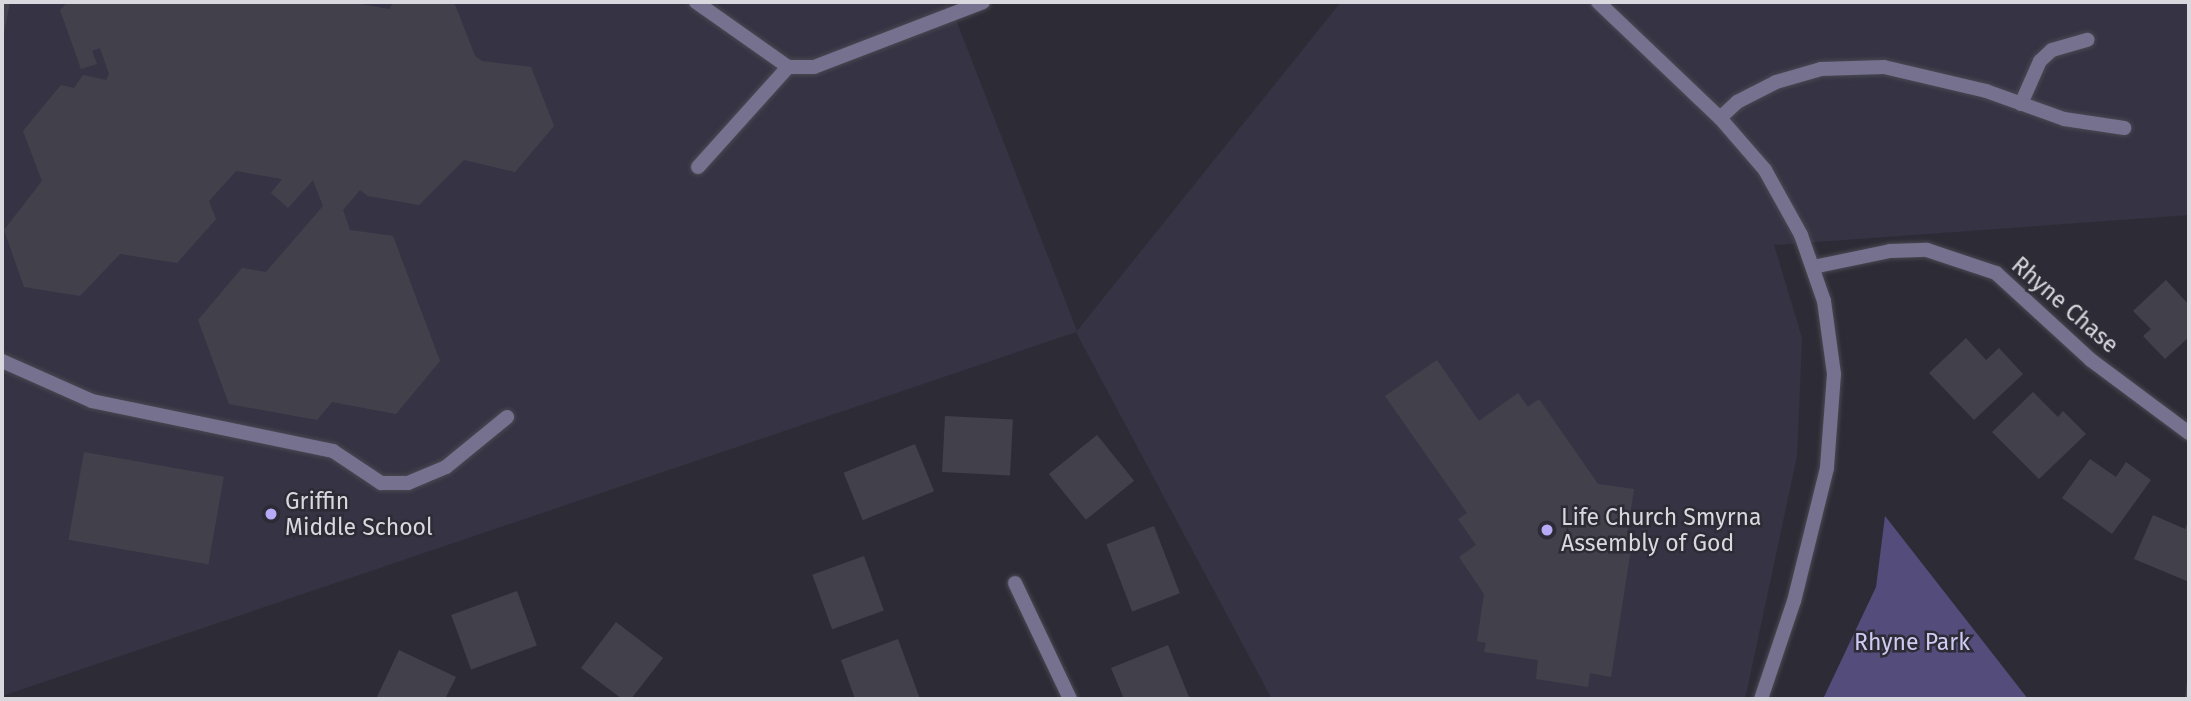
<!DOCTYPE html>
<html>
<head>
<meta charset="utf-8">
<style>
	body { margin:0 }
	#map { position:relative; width:2191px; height:701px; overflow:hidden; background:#2d2c36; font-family:"Fira Sans",sans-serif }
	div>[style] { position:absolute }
	.built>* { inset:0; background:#363444 }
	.green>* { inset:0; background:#544c7a }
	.building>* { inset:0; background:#42414b; transform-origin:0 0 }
	.roads { filter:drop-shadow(0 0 2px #494851) drop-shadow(0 0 2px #494851) }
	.service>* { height:14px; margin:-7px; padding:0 7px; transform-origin:7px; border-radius:7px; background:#75718f }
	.minor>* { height:14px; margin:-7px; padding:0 7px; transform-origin:7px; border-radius:7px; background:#75718f }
	.tertiary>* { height:14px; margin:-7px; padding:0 7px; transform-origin:7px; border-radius:7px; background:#75718f }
	.dots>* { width:19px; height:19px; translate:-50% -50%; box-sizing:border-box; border:4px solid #2d2c36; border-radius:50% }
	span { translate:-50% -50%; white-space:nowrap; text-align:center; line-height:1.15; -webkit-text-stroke:5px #2d2c36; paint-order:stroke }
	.street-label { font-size:23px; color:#d9d8de }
	.poi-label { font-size:23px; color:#d9d8de }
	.left { translate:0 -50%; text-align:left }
	.park-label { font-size:23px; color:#cfcaf1 }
	.frame { position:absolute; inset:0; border:4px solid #d9d8de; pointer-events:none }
</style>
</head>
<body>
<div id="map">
	<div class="built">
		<div style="clip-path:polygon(2px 2px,949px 2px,1077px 331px,1341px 2px,2189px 2px,2189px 215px,1774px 245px,1802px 338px,1797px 456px,1745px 699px,1272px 699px,1076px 332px,2px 696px)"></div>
	</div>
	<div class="green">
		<div style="clip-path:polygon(1885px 516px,2028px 699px,1823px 699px,1876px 587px)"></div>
	</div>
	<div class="building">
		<div style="clip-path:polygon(2px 2px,10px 2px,3px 38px,2px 38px)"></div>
		<div style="clip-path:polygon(68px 2px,349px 2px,389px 9px,394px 2px,454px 2px,475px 56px,482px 61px,531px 67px,554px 126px,515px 172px,464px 160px,419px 205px,368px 196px,360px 190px,343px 210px,350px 230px,393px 236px,440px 361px,396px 414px,332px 402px,317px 420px,229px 404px,198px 320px,242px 268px,266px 272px,323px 206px,313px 180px,288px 208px,271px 193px,282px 179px,236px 171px,209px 201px,216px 219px,177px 263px,120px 254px,80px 296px,24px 287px,4px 230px,42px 181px,23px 131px,61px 85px,74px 88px,83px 75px,106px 80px,109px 74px,100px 48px,92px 51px,97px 64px,81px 69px,60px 10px)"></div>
		<div style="clip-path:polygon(2166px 280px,2189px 305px,2189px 337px,2165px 359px,2143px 336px,2151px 329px,2133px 311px)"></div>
		<div style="clip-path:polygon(1966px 338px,1986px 360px,1999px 348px,2023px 374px,1974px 420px,1929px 373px)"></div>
		<div style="clip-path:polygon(1437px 360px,1479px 421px,1518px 393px,1528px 407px,1539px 399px,1598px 484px,1634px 489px,1626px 541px,1632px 542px,1611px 677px,1590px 673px,1588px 687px,1536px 679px,1538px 660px,1484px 652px,1486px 643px,1477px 641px,1484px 594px,1459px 557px,1476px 545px,1458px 519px,1467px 513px,1385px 396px)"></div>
		<div style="clip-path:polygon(2033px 392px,2058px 417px,2063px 411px,2086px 434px,2039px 479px,1992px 432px)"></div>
		<div style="left:945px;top:416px;width:68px;height:56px;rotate:3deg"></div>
		<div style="left:1097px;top:435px;width:59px;height:62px;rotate:51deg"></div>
		<div style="left:915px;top:444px;width:51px;height:77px;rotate:68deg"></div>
		<div style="left:84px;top:452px;width:142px;height:89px;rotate:10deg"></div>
		<div style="clip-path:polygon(2090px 459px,2116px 477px,2126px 462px,2151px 480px,2112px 534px,2062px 498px)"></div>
		<div style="clip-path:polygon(2153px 515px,2185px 529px,2189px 519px,2189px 582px,2134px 559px)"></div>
		<div style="left:1154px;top:526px;width:72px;height:51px;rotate:69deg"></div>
		<div style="left:864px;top:556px;width:58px;height:55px;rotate:70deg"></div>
		<div style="left:517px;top:591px;width:58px;height:70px;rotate:70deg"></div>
		<div style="clip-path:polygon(616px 622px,663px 658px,631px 699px,622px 699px,581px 668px)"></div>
		<div style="clip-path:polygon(898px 639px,920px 699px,855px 699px,841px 660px)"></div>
		<div style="clip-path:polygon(1168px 645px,1189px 697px,1124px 699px,1111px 668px)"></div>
		<div style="clip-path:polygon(399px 650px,456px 677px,445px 699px,376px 699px)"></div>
		<div style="clip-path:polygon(2187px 681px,2189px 699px,2185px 699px)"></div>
	</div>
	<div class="roads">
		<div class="service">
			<div style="left:696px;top:2px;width:113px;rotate:35.2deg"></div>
			<div style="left:788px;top:67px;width:26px"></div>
			<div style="left:814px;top:67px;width:181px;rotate:-21deg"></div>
			<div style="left:2021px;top:104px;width:47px;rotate:-66.2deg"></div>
			<div style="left:2040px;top:61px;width:16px;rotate:-43deg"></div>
			<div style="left:2052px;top:50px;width:37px;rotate:-16deg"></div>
			<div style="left:1720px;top:118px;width:23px;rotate:-43deg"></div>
			<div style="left:1737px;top:102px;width:44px;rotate:-27.1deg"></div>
			<div style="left:1776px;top:82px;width:47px;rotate:-16.1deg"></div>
			<div style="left:1821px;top:69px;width:63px;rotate:-1.8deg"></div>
			<div style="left:1884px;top:67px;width:105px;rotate:13.2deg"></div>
			<div style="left:1986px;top:91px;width:83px;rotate:19.7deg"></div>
			<div style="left:2064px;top:119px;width:61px;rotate:8.5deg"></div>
			<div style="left:698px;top:167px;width:135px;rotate:-48deg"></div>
			<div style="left:2px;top:361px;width:98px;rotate:24deg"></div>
			<div style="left:92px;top:401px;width:246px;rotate:11.7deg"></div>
			<div style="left:333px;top:451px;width:58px;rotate:33.7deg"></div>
			<div style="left:381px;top:483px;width:27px"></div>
			<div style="left:408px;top:483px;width:41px;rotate:-22.8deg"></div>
			<div style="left:446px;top:467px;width:79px;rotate:-39.3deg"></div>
		</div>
		<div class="minor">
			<div style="left:1813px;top:267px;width:79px;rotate:-11.7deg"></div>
			<div style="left:1890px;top:251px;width:37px;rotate:-2deg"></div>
			<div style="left:1927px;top:250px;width:73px;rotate:18.4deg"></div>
			<div style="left:1996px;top:273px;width:129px;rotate:42.5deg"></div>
			<div style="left:2091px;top:360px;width:122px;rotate:36.7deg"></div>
			<div style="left:1015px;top:583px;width:128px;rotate:64.6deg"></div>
		</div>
		<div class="tertiary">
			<div style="left:1598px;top:2px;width:168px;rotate:43.6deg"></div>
			<div style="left:1720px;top:118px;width:69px;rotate:49.1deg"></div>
			<div style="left:1765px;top:170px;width:74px;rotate:61deg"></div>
			<div style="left:1801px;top:235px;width:70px;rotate:70.8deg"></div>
			<div style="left:1824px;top:301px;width:74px;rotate:82.2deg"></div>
			<div style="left:1834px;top:374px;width:94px;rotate:94.3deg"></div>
			<div style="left:1827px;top:468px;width:137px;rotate:103.9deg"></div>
			<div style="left:1794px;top:601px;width:103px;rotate:108.6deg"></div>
		</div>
	</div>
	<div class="dots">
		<div style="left:271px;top:514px;background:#b7abf8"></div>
		<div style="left:1547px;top:530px;background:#b7abf8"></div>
	</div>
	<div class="street-label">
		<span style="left:2065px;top:305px;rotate:41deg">Rhyne Chase</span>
	</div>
	<div class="poi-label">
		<span class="left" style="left:285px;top:514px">Griffin<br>Middle School</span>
		<span class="left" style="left:1561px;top:530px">Life Church Smyrna<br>Assembly of God</span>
	</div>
	<div class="park-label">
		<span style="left:1912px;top:642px">Rhyne Park</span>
	</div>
	<div class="frame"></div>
</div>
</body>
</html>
